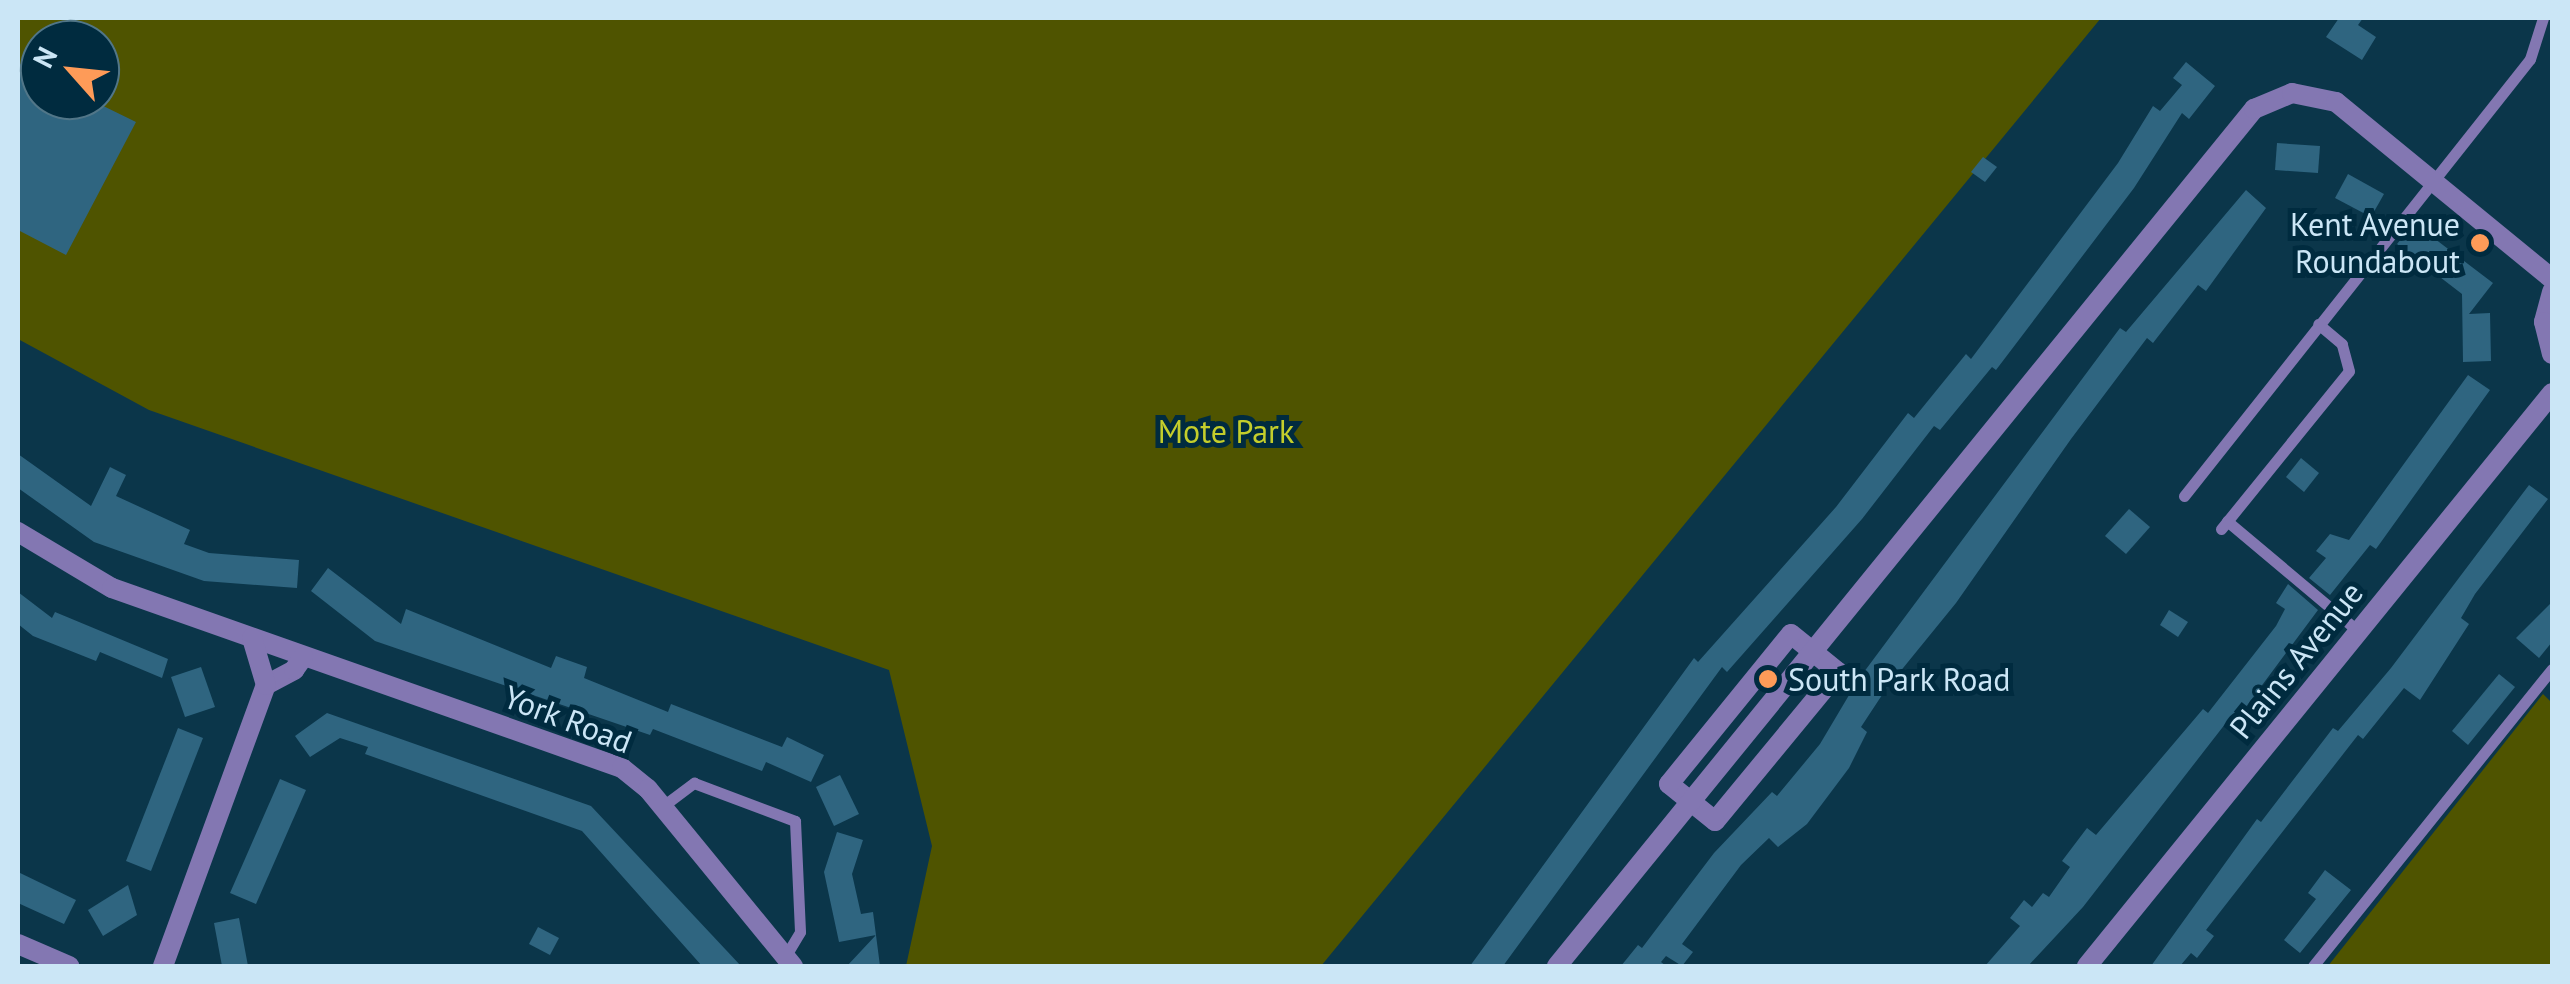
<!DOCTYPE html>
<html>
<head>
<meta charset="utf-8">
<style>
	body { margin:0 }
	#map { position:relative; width:2570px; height:984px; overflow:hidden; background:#0b364a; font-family:"PT Sans",sans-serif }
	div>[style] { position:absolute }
	.green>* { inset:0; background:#4f5400 }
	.building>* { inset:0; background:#2f6580 }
	.service>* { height:11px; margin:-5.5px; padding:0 5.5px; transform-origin:5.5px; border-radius:5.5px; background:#8377b2 }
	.minor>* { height:20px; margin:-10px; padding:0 10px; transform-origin:10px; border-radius:10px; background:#8377b2 }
	.dots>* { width:28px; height:28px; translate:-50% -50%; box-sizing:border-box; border:5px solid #002b3f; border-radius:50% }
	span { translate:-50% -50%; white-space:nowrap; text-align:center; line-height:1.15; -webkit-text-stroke:10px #002b3f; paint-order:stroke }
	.poi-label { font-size:32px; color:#cbe6f6 }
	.right { translate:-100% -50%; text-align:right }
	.left { translate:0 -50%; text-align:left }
	.park-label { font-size:32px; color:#c4ce2b }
	.street-label { font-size:32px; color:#cbe6f6 }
	.frame { position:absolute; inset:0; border:20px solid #cbe6f6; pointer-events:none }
	.north { position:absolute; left:20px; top:20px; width:100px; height:100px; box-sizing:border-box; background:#002b3f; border:2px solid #517688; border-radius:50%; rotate:297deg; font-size:28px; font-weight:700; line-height:40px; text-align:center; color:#cbe6f6 }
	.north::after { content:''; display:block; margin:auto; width:35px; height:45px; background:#fe9b58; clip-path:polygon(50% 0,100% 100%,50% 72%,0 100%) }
</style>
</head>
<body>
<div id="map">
	<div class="green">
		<div style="clip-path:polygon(evenodd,18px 18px,2101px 18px,1321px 966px,906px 966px,932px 846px,889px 670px,149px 410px,18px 339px,18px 18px,40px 40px,100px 40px,100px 100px,40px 100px,40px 40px)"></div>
		<div style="clip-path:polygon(2543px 694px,2552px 703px,2552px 966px,2328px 966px)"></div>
	</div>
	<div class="building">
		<div style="clip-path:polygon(2339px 18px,2363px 18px,2358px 25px,2376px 37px,2362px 60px,2326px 37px)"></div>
		<div style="clip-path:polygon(2186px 62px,2215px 86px,2189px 119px,2182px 113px,2134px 188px,1996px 370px,1992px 367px,1940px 430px,1934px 426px,1862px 519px,1727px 672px,1722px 667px,1503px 966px,1470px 966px,1694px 658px,1698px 662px,1836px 507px,1908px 413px,1914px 418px,1966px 354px,1971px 359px,2118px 163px,2153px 106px,2160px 111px,2182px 85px,2173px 78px)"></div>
		<div style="clip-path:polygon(18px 63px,40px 74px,40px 100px,91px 100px,136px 122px,66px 255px,18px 230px)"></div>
		<div style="clip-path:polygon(2277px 143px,2320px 146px,2318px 173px,2275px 170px)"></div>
		<div style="clip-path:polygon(1983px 157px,1997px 167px,1985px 182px,1971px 172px)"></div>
		<div style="clip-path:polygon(2348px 174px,2384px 194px,2371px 217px,2335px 198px)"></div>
		<div style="clip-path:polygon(2246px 190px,2266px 208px,2206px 291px,2198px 285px,2153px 343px,2147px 338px,2071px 439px,1956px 603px,1886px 689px,1861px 727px,1867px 732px,1849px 768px,1807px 824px,1778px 847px,1769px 838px,1741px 865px,1682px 944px,1693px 952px,1682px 966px,1666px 956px,1661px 962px,1666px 966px,1621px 966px,1638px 945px,1642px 948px,1714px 853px,1772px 792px,1777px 796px,1820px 744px,1858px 680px,2120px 328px,2126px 332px)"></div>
		<div style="clip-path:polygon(2414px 223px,2493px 283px,2469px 314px,2490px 313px,2491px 361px,2463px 362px,2462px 294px,2397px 244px)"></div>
		<div style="clip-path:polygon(2468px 375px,2490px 390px,2376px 549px,2370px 545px,2330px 595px,2309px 578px,2326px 558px,2316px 551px,2330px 534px,2349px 540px)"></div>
		<div style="clip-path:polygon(18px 454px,91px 506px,110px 467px,126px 475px,116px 496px,190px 530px,184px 544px,209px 553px,299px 560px,297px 588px,204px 581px,94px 542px,18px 488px)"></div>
		<div style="clip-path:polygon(2301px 458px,2319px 473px,2304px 492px,2286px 477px)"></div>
		<div style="clip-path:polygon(2529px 485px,2548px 499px,2475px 594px,2461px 618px,2469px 624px,2420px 700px,2404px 688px,2363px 739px,2358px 735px,2206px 930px,2214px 936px,2197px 958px,2191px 953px,2180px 966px,2151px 966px,2257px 819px,2261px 822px,2333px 728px,2338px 731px,2391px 668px)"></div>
		<div style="clip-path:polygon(2129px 509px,2150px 527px,2126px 554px,2105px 536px)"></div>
		<div style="clip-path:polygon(328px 568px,401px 624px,406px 609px,551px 668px,556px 656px,587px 667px,584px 678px,668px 712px,671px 704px,782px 747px,787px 737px,824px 755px,811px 782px,766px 762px,762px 771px,653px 729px,650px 735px,375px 641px,311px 591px)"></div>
		<div style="clip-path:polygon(2288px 584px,2318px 610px,2234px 723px,2229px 719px,2083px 907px,2028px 966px,1985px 966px,2020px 926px,2010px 918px,2024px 900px,2032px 907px,2043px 893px,2049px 897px,2070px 867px,2062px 861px,2087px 828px,2096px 835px,2203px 709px,2208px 713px,2276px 626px,2285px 609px,2276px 603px)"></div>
		<div style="clip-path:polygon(18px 592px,52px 618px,55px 612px,168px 659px,162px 678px,100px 652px,96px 661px,33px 636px,18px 624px)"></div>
		<div style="clip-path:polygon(2552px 602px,2552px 642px,2539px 658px,2516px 638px)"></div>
		<div style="clip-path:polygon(2169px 610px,2188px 622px,2178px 637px,2160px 625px)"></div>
		<div style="clip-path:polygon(201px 667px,215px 707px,185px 717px,171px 677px)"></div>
		<div style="clip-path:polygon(2499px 674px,2515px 687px,2468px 745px,2452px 731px)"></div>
		<div style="clip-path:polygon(327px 713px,591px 806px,741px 966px,702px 966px,582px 831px,365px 754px,368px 747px,340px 738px,310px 757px,295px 736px)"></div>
		<div style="clip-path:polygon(178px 728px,203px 738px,151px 871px,126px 861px)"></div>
		<div style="clip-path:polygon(840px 775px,859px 814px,834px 826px,816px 787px)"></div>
		<div style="clip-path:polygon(280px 779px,306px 790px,256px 904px,230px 893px)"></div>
		<div style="clip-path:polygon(837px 832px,863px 840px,852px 874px,861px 914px,873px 912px,880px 966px,847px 966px,876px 935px,839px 942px,824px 872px)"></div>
		<div style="clip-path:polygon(2325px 870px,2351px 890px,2300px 953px,2284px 940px,2316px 899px,2308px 893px)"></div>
		<div style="clip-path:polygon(18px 872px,76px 900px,64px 924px,18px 903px)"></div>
		<div style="clip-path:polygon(128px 885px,137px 915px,103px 936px,88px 910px)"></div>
		<div style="clip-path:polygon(239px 918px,248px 966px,222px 966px,214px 923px)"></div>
		<div style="clip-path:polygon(538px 927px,559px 938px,550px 955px,529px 944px)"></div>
	</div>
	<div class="service">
		<div style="left:2184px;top:496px;width:557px;rotate:-51.63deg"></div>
		<div style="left:2530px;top:59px;width:43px;rotate:-72.4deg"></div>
		<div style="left:2227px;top:521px;width:171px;rotate:40deg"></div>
		<div style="left:2221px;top:529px;width:203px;rotate:-51deg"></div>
		<div style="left:2349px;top:371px;width:28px;rotate:-105deg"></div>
		<div style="left:2342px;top:344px;width:31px;rotate:-140deg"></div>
		<div style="left:663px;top:806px;width:39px;rotate:-37deg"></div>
		<div style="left:694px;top:783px;width:108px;rotate:20.6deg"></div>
		<div style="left:795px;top:821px;width:111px;rotate:87.4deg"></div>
		<div style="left:800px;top:932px;width:29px;rotate:121deg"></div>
		<div style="left:2313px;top:966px;width:381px;rotate:-51.2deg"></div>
	</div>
	<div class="minor">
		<div style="left:2552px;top:292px;width:31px;rotate:105deg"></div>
		<div style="left:2544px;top:322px;width:33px;rotate:76deg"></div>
		<div style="left:18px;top:532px;width:109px;rotate:30.8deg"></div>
		<div style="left:112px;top:588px;width:541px;rotate:19.44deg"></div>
		<div style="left:622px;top:768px;width:33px;rotate:39deg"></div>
		<div style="left:648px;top:789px;width:229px;rotate:50.7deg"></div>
		<div style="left:1791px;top:634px;width:60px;rotate:39deg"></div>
		<div style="left:1838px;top:672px;width:193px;rotate:129.5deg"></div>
		<div style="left:1715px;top:821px;width:59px;rotate:-141.2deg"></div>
		<div style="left:1669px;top:784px;width:193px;rotate:-50.9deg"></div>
		<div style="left:266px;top:685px;width:32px;rotate:-28deg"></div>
		<div style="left:294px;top:670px;width:16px;rotate:-55deg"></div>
		<div style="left:18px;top:944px;width:56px;rotate:23.3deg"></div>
		<div style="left:163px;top:966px;width:299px;rotate:-69.9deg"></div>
		<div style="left:266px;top:685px;width:49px;rotate:-106.6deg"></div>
		<div style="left:1557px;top:966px;width:1105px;rotate:-50.88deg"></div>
		<div style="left:2254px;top:109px;width:41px;rotate:-22.8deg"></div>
		<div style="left:2292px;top:93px;width:45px;rotate:11.6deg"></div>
		<div style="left:2336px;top:102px;width:279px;rotate:39.3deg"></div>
		<div style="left:2087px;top:966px;width:738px;rotate:-50.94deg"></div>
	</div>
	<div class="dots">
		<div style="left:2480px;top:243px;background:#fe9b58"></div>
		<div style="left:1768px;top:679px;background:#fe9b58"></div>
	</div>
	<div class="poi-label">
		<span class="right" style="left:2460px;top:243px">Kent Avenue<br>Roundabout</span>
		<span class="left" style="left:1788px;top:679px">South Park Road</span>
	</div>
	<div class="park-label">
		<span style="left:1226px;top:431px">Mote Park</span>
	</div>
	<div class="street-label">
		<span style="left:2296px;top:660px;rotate:-51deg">Plains Avenue</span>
		<span style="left:568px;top:719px;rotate:21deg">York Road</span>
	</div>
	<div class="frame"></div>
	<div class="north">N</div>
</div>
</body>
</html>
